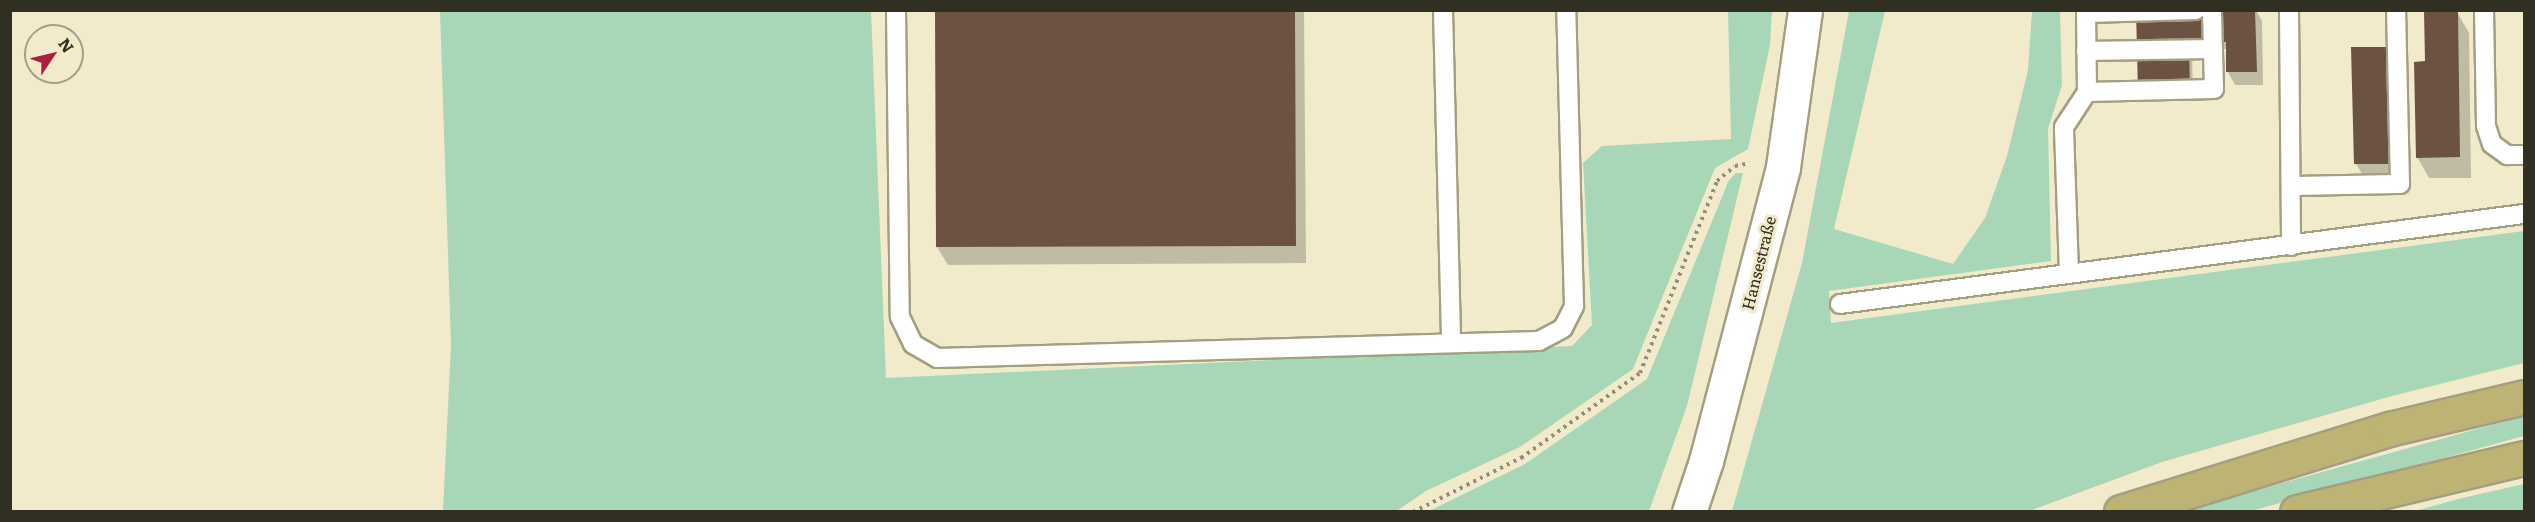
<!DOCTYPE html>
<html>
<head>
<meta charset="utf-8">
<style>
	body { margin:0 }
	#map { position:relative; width:2535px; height:522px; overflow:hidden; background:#f1ebcc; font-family:Literata,serif }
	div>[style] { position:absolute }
	.green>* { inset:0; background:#a7d7b6 }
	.shadow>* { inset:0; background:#0003 }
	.building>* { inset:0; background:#6b5242 }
	.path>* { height:4px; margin-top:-2px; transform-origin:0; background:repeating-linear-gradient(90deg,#928e78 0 3px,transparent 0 7.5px) }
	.roads { filter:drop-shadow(2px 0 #a49f81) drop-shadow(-2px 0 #a49f81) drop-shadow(0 2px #a49f81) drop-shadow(0 -2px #a49f81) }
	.service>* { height:18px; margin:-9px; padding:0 9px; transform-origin:9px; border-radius:9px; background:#fff }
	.tertiary>* { height:33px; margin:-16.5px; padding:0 16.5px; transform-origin:16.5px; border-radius:16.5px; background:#fff }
	.trunk>* { height:33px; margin:-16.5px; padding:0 16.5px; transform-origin:16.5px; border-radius:16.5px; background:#bcb374 }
	span { translate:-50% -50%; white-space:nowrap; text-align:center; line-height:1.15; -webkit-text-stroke:6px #f1ebcc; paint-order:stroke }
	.street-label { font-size:16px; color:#312e22 }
	.frame { position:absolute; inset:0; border:12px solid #312e22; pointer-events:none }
	.north { position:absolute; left:24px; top:24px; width:60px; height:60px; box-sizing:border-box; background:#f1ebcc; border:2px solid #a49f88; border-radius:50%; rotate:55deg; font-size:16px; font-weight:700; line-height:24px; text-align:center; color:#312e22 }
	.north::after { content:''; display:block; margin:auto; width:21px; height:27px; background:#b01d41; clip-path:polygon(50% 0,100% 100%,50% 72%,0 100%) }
</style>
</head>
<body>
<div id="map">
	<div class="green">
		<div style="clip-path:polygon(440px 11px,871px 11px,886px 378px,1572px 346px,1592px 325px,1583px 163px,1602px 146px,1731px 139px,1728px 11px,1772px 11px,1770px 45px,1748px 149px,1715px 168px,1633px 369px,1520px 447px,1426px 491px,1395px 512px,443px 511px,451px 345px)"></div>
		<div style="clip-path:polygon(1849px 11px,1885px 11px,1834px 229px,1953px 264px,1985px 218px,2007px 156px,2028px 70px,2032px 11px,2060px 11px,2062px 85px,2048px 129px,2051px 261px,1829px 291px,1831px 323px,2524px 231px,2524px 363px,2392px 396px,2162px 462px,2029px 511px,1732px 511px,1802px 263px)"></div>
		<div style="clip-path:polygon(1736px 173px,1743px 173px,1687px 406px,1649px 511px,1429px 511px,1525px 464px,1647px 379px,1729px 180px)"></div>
		<div style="clip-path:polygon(2524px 416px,2524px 436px,2251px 511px,2178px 512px)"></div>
		<div style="clip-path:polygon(2524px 484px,2524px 511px,2415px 511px,2462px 498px)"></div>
	</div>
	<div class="shadow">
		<div style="clip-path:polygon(936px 10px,1304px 10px,1306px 263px,948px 265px,937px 247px)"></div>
		<div style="clip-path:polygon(2138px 10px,2256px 10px,2262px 21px,2263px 85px,2235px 85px,2228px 72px,2227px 49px,2192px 49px,2193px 98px)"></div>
		<div style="clip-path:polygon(2457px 12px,2469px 33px,2471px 178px,2429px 178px,2417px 157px,2427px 63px)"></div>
		<div style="clip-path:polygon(2353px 49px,2402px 177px,2364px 177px,2356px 164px)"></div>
	</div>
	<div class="building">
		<div style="clip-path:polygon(935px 10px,1295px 10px,1296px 246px,936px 247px)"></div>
		<div style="clip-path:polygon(2136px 10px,2255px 10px,2257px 72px,2226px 72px,2226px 42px,2189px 43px,2190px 91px,2138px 92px)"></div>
		<div style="clip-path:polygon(2424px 11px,2458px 11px,2460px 157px,2416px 158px,2414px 62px,2425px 61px)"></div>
		<div style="clip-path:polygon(2351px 47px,2392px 47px,2395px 164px,2354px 164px)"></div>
	</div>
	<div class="path">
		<div style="left:1413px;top:512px;width:121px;rotate:-26.6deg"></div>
		<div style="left:1521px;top:458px;width:146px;rotate:-35.5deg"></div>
		<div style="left:1640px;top:373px;width:207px;rotate:-68.1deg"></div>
		<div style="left:1717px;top:181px;width:23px;rotate:-40deg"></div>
		<div style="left:1735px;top:166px;width:15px;rotate:-11deg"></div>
	</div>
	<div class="roads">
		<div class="service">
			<div style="left:896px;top:10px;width:307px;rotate:89.3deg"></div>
			<div style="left:900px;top:317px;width:30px;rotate:64deg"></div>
			<div style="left:913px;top:344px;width:28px;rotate:30deg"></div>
			<div style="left:937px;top:358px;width:602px;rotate:-1.62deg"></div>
			<div style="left:1539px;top:341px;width:27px;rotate:-28deg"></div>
			<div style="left:1563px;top:328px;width:25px;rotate:-63deg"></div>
			<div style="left:1574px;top:306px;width:296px;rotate:-91.5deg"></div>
			<div style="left:1443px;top:10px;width:331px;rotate:88.6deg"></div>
			<div style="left:2289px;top:10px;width:236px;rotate:89.5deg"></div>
			<div style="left:2484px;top:10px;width:116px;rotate:89deg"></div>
			<div style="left:2486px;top:126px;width:19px;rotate:72deg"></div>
			<div style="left:2492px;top:144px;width:19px;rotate:36deg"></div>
			<div style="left:2507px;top:155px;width:17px"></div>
			<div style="left:2086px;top:13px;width:110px;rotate:-1.6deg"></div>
			<div style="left:2086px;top:51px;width:127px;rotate:-0.9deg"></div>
			<div style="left:2087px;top:92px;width:127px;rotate:-1.4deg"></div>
			<div style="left:2214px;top:89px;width:79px;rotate:-91.5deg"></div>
			<div style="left:2291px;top:186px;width:109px;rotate:-1.1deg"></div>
			<div style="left:2400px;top:184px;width:174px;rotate:-91.3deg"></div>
			<div style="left:2069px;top:273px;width:146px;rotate:-92deg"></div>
			<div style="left:2064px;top:127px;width:42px;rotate:-56.7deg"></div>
			<div style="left:2087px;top:92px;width:82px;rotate:-90.7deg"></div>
			<div style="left:1840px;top:304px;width:690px;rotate:-7.5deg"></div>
		</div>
		<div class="tertiary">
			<div style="left:1689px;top:512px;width:54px;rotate:-71.6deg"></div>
			<div style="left:1706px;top:461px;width:304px;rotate:-75.3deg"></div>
			<div style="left:1783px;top:167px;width:159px;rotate:-82deg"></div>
		</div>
		<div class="trunk">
			<div style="left:2121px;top:512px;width:281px;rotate:-17.2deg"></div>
			<div style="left:2389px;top:429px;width:139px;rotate:-13.3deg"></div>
			<div style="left:2297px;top:512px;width:233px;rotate:-13.4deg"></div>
		</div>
	</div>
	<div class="street-label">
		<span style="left:1758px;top:263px;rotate:-76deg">Hansestraße</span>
	</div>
	<div class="frame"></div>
	<div class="north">N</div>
</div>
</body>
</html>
